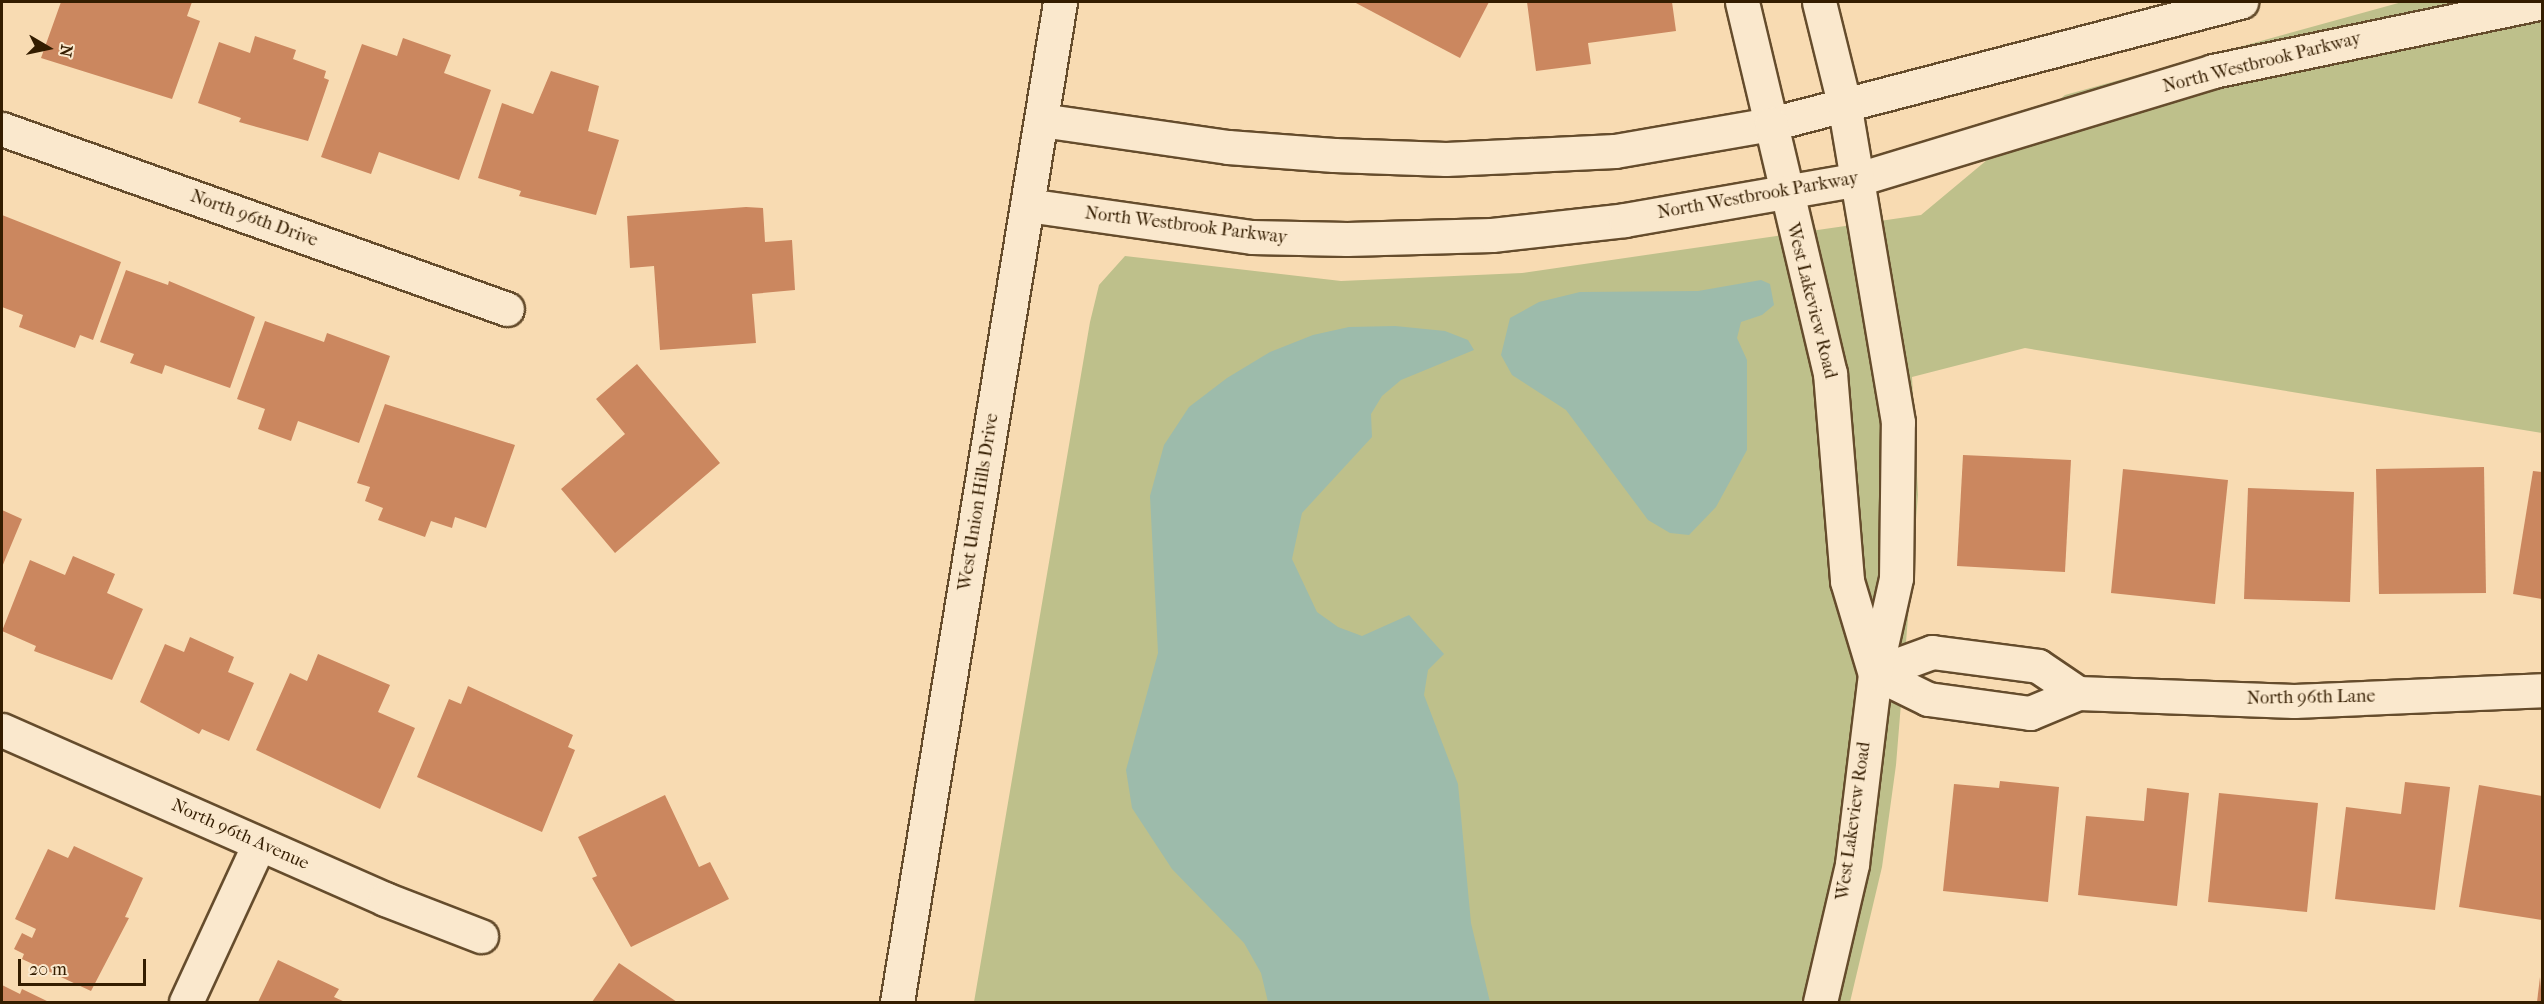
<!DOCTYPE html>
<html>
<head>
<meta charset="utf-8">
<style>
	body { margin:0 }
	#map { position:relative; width:2544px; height:1004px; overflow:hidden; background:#f8dbb2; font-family:"IM FELL French Canon",serif }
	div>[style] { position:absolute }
	.green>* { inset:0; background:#bec08b }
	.water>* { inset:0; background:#9dbbab }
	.building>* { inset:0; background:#cb875f }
	.roads { filter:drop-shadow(2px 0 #654c2c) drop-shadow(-2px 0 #654c2c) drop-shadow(0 2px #654c2c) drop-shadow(0 -2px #654c2c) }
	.street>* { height:33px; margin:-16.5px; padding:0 16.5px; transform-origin:16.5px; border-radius:16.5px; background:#fae8cd }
	.secondary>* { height:33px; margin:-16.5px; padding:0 16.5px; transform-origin:16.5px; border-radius:16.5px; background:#fae8cd }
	span { translate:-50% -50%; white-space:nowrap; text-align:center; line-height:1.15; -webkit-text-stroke:4.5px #fae8cd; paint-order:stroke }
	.street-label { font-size:18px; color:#341d00 }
	.frame { position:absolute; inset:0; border:3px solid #341d00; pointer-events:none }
	.north { position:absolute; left:18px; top:18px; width:60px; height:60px; -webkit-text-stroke:4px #fae8cd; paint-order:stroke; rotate:99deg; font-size:16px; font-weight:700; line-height:24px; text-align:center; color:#341d00 }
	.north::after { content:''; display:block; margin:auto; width:21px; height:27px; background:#341d00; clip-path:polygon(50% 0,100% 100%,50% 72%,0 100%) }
	.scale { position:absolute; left:18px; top:959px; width:128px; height:27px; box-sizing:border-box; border:3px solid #341d00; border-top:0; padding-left:8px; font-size:18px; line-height:21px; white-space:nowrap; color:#341d00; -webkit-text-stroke:4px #fae8cd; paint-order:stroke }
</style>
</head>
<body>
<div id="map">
	<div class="green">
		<div style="clip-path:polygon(2402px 2px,2542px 2px,2542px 433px,2025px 348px,1912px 377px,1918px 495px,1896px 765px,1882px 867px,1850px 1002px,974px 1002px,1090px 322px,1099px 285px,1125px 256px,1341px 281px,1522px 273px,1921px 215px,2065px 95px)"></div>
	</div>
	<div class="water">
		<div style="clip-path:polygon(1761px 280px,1770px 284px,1774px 305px,1762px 315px,1741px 322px,1737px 338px,1747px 360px,1747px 450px,1716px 507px,1689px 535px,1670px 533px,1648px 520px,1566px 410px,1512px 375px,1501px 355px,1510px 318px,1539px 302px,1580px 292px,1698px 291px)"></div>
		<div style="clip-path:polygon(1395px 326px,1445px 331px,1468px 340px,1474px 350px,1401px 380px,1382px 396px,1371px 414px,1372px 437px,1302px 513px,1292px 559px,1317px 612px,1338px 627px,1362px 636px,1409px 615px,1444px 654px,1428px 670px,1424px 695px,1458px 784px,1471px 923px,1490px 1002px,1268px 1002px,1261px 973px,1244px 943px,1172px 869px,1132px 808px,1126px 770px,1158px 653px,1150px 496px,1164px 445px,1189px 407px,1227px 378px,1270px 352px,1313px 335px,1349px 327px)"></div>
	</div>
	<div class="building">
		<div style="clip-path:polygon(61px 2px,192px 2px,187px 16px,200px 21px,172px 99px,41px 58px)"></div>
		<div style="clip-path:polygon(1354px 2px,1489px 2px,1460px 58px)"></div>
		<div style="clip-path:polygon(1527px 2px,1672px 2px,1676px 31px,1588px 43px,1591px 64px,1536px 71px)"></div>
		<div style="clip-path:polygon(255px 36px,296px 50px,293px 59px,326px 71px,324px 78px,329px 80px,308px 141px,239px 122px,241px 118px,198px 103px,219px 42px,250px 53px)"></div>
		<div style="clip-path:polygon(403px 38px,451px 55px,444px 73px,491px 90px,459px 180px,379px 152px,371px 174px,321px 157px,362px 44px,397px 56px)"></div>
		<div style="clip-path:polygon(551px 71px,599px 86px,588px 131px,619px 140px,596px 215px,519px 196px,521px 191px,478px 178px,502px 103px,533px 114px)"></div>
		<div style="clip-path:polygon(746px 207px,763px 208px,765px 242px,792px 240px,795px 290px,752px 294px,756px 343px,660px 350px,654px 266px,630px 268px,627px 216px)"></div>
		<div style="clip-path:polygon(2px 215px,121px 262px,93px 340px,80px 335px,75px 348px,19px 327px,23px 315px,2px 307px)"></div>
		<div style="clip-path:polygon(126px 270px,168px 285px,169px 281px,255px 317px,230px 388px,165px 365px,162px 374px,130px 363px,134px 354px,100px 342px)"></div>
		<div style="clip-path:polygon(265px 321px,324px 342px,327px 333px,390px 356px,359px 443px,298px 421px,291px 441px,258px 429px,265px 409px,237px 399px)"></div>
		<div style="clip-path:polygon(637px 364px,720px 463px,615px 553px,561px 489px,625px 434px,596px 399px)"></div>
		<div style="clip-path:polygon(385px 404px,515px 445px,486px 528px,455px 517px,452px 528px,431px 521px,425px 537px,378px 520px,383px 508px,365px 501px,370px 487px,357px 483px)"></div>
		<div style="clip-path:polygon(1963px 455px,2071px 460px,2065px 572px,1957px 566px)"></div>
		<div style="clip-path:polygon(2484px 467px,2486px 593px,2379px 594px,2376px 469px)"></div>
		<div style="clip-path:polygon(2123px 469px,2228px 480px,2215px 604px,2111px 593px)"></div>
		<div style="clip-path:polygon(2533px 471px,2542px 472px,2542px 599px,2513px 594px)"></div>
		<div style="clip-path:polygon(2248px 488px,2354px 492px,2350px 602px,2244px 599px)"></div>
		<div style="clip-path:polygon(2px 510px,22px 519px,2px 567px)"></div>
		<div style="clip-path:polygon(73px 556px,115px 574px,107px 593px,143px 609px,112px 680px,34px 651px,36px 646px,2px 631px,30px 560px,65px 575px)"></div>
		<div style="clip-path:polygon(190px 637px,234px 657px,228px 672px,254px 683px,229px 741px,202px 729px,199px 734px,140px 702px,165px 644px,184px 652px)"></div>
		<div style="clip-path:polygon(318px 654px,390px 685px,378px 712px,415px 728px,380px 809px,256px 750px,290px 673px,307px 681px)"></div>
		<div style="clip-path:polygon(468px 686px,573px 735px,568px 747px,575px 750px,542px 832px,417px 777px,449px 699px,461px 704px)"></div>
		<div style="clip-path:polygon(2000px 781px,2059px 787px,2048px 902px,1943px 891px,1954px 784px,1999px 788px)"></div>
		<div style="clip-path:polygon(2405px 782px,2450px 787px,2435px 910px,2335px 899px,2346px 807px,2401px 814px)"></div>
		<div style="clip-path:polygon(2479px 785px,2542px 796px,2542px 920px,2459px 907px)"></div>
		<div style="clip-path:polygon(2147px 788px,2189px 793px,2177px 906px,2078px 895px,2086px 816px,2144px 821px)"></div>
		<div style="clip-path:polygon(2219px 793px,2318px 803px,2307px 912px,2208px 902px)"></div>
		<div style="clip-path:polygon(665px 795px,699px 867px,710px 862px,729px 899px,631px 947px,592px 878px,597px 876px,578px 837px)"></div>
		<div style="clip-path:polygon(74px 846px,143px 878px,125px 917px,129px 918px,91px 991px,22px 959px,24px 954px,14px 949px,22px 933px,32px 938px,36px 929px,15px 919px,48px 849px,68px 858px)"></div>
		<div style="clip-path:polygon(278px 960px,339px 989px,334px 997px,345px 1002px,258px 1002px)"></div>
		<div style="clip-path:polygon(619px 963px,677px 1002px,592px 1002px)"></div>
		<div style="clip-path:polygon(2540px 977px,2542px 1002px,2537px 1002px)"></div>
		<div style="clip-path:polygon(2px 985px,20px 994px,22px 989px,49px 1002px,2px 1002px)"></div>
	</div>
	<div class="roads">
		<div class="street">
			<div style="left:1742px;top:2px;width:125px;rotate:76.6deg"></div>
			<div style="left:1819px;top:2px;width:104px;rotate:76.1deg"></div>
			<div style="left:2px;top:129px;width:536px;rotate:19.62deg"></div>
			<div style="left:1875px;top:673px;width:59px;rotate:26.1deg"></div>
			<div style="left:1928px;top:699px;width:103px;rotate:7.8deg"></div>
			<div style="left:2030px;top:713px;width:52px;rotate:-22.6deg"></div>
			<div style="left:2078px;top:693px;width:216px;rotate:2.1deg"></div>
			<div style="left:2294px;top:701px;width:248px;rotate:-2.5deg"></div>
			<div style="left:1875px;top:673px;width:61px;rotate:-20.2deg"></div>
			<div style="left:1932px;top:652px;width:107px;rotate:7.5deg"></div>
			<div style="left:2038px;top:666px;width:48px;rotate:34deg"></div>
			<div style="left:2px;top:730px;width:419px;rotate:23.8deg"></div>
			<div style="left:385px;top:899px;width:103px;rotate:21.1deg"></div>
			<div style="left:186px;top:1002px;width:174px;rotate:-65.2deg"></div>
		</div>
		<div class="secondary">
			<div style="left:1041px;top:120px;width:189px;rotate:8.2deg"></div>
			<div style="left:1228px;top:147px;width:106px;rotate:4.3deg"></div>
			<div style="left:1334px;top:155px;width:112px;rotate:2deg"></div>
			<div style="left:1446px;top:159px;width:169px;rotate:-2.7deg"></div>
			<div style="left:1615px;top:151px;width:158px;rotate:-9.8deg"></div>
			<div style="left:1771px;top:124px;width:486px;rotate:-14.6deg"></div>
			<div style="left:1771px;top:124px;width:256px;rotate:76.7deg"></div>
			<div style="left:1830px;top:373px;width:209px;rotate:85.3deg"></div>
			<div style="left:1847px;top:581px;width:94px;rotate:73.3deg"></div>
			<div style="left:1027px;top:205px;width:227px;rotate:8.1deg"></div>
			<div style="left:1252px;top:237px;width:95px;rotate:1.2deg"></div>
			<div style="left:1347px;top:239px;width:145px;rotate:-1.6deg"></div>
			<div style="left:1492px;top:235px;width:134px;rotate:-6.4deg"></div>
			<div style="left:1625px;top:220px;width:233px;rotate:-9.9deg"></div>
			<div style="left:1855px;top:180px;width:374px;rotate:-16.9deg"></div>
			<div style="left:2213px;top:71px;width:336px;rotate:-11.8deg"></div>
			<div style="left:897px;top:1002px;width:1013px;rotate:-80.74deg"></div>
			<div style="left:1820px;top:1002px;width:142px;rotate:-76.9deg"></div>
			<div style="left:1852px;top:864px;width:192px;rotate:-83.1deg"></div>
			<div style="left:1875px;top:673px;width:97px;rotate:-77.5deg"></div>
			<div style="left:1896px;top:578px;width:156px;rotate:-89.3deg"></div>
			<div style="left:1898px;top:422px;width:324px;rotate:-99.6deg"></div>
		</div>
	</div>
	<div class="street-label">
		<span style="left:2262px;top:63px;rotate:-14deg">North Westbrook Parkway</span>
		<span style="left:1758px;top:196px;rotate:-10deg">North Westbrook Parkway</span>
		<span style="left:254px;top:219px;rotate:20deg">North 96th Drive</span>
		<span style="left:1186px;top:226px;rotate:7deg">North Westbrook Parkway</span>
		<span style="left:1811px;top:301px;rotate:76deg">West Lakeview Road</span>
		<span style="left:979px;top:502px;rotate:-81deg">West Union Hills Drive</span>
		<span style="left:2311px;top:698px;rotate:-1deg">North 96th Lane</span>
		<span style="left:1854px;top:821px;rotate:-82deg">West Lakeview Road</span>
		<span style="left:240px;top:835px;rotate:24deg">North 96th Avenue</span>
	</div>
	<div class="frame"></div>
	<div class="north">N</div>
	<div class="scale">20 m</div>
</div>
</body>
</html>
